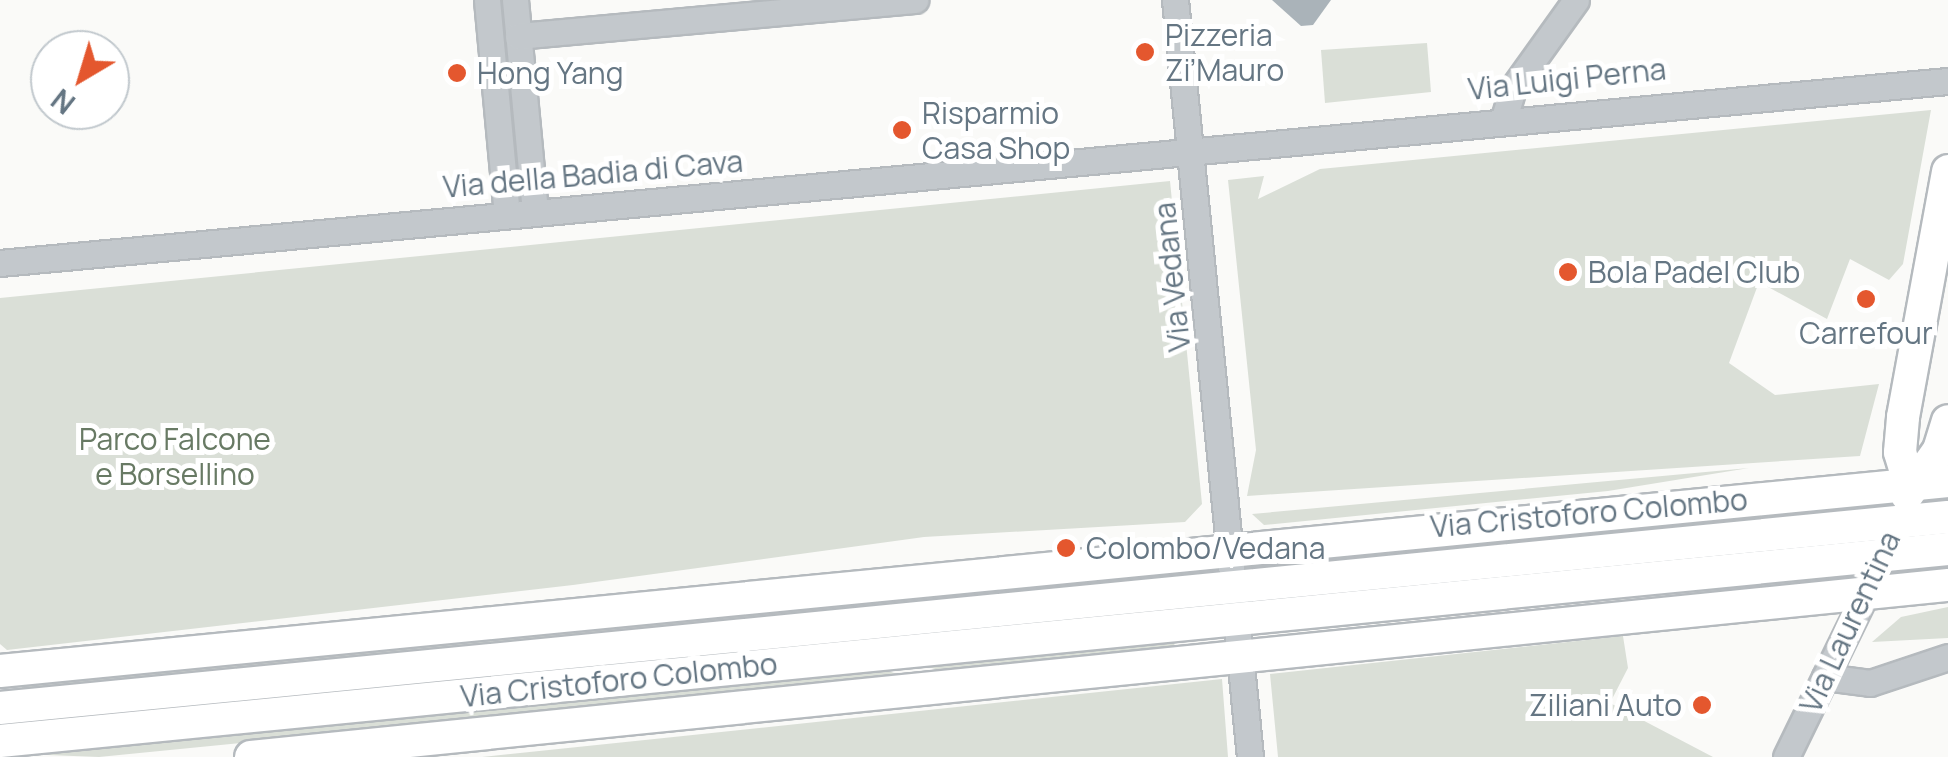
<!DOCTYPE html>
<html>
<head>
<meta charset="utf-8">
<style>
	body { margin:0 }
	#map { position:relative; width:1948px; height:757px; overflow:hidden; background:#fafaf8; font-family:Manrope,sans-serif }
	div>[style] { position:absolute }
	.green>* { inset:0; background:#dadfd7 }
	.building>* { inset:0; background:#aab3b9 }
	.roads { filter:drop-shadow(2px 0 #b5babe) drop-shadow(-2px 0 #b5babe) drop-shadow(0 2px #b5babe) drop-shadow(0 -2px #b5babe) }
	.minor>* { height:25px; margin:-12.5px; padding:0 12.5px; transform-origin:12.5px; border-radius:12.5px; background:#c3c8cc }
	.major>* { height:32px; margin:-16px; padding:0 16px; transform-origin:16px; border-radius:16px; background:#fff }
	.dots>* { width:28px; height:28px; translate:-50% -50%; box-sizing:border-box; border:5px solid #fff; border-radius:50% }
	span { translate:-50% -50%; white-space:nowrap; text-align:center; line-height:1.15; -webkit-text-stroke:10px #fff; paint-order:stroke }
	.poi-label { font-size:30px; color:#657683 }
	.left { translate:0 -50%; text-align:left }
	.right { translate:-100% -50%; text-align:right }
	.street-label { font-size:30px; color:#657683 }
	.park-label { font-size:30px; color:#687a64 }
	.north { position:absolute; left:30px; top:30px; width:100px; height:100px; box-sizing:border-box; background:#fff; border:2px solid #c1c8cd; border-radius:50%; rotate:218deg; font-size:28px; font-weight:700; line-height:40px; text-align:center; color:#657683 }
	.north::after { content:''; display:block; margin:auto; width:35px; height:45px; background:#e4572e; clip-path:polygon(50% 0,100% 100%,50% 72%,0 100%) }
</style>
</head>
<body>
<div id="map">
	<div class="green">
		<div style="clip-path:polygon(1427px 43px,1431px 92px,1325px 103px,1321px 50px)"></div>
		<div style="clip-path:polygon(1931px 110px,1903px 264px,1889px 280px,1850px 259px,1827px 319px,1759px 282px,1729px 363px,1775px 395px,1879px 384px,1860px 456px,1247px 496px,1256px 450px,1228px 180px,1264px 176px,1258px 199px,1320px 169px)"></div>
		<div style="clip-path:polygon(1170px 181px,1202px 504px,1185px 522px,924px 537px,573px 585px,7px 650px,0 644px,0 298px)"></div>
		<div style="clip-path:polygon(1749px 468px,1608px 491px,1264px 525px,1252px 514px)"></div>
		<div style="clip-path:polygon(902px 592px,874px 606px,22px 691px,22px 679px)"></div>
		<div style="clip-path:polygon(1948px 607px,1948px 638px,1872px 642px,1901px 617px)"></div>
		<div style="clip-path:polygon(1623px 636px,1628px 668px,1610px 703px,1713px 757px,1278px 757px,1270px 674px)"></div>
		<div style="clip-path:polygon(1174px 641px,1175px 651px,950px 673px,921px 665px)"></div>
		<div style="clip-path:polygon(882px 669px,906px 677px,99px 757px,22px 754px)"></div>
		<div style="clip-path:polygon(1222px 679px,1228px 757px,482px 757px,664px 738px)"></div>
	</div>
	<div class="building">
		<div style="clip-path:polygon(1272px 0,1331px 0,1313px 25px,1301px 26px)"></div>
	</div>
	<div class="roads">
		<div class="minor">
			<div style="left:487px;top:0;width:215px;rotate:84.7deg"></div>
			<div style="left:515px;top:0;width:213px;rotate:84.6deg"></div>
			<div style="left:1175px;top:0;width:761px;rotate:84.34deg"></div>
			<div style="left:518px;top:36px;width:399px;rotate:-5.2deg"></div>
			<div style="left:1504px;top:118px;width:31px;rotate:-73deg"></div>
			<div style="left:1513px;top:88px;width:108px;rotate:-54.4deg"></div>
			<div style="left:0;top:263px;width:1956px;rotate:-5.34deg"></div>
			<div style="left:1825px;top:677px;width:45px;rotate:7.6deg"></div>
			<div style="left:1870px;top:683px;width:82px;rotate:-18.4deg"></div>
			<div style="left:1786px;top:757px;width:185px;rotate:-64deg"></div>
		</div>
		<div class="major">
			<div style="left:1910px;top:485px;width:34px;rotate:-107deg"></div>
			<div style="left:1900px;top:452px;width:35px;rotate:-85deg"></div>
			<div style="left:1903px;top:417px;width:250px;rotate:-79.6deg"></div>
			<div style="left:1907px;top:495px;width:55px;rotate:-54.6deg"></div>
			<div style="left:1939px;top:450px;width:30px;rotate:-73deg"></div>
			<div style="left:0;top:671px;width:1957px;rotate:-5.57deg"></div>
			<div style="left:0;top:708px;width:1957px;rotate:-5.6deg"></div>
			<div style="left:0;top:741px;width:1957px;rotate:-5.63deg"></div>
			<div style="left:251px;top:757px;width:1706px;rotate:-5.79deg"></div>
		</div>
	</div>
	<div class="dots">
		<div style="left:1145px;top:52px;background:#e4572e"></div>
		<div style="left:457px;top:73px;background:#e4572e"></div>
		<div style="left:902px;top:130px;background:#e4572e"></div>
		<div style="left:1568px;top:272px;background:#e4572e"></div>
		<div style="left:1866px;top:299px;background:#e4572e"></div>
		<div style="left:1066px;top:548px;background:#e4572e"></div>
		<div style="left:1702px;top:705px;background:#e4572e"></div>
	</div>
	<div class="poi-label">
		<span class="left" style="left:1165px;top:52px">Pizzeria<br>Zi’Mauro</span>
		<span class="left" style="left:477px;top:73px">Hong Yang</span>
		<span class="left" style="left:922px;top:130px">Risparmio<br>Casa Shop</span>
		<span class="left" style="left:1588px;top:272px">Bola Padel Club</span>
		<span style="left:1866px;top:333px">Carrefour</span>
		<span class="left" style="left:1086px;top:548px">Colombo/Vedana</span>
		<span class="right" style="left:1682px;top:705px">Ziliani Auto</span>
	</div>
	<div class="street-label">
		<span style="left:1567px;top:79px;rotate:-6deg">Via Luigi Perna</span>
		<span style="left:593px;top:174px;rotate:-5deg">Via della Badia di Cava</span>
		<span style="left:1172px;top:277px;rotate:-96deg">Via Vedana</span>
		<span style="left:1589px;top:513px;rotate:-5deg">Via Cristoforo Colombo</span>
		<span style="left:1850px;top:622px;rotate:-65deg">Via Laurentina</span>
		<span style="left:619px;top:680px;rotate:-6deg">Via Cristoforo Colombo</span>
	</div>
	<div class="park-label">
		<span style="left:175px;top:456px">Parco Falcone<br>e Borsellino</span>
	</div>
	<div class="north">N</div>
</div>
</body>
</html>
